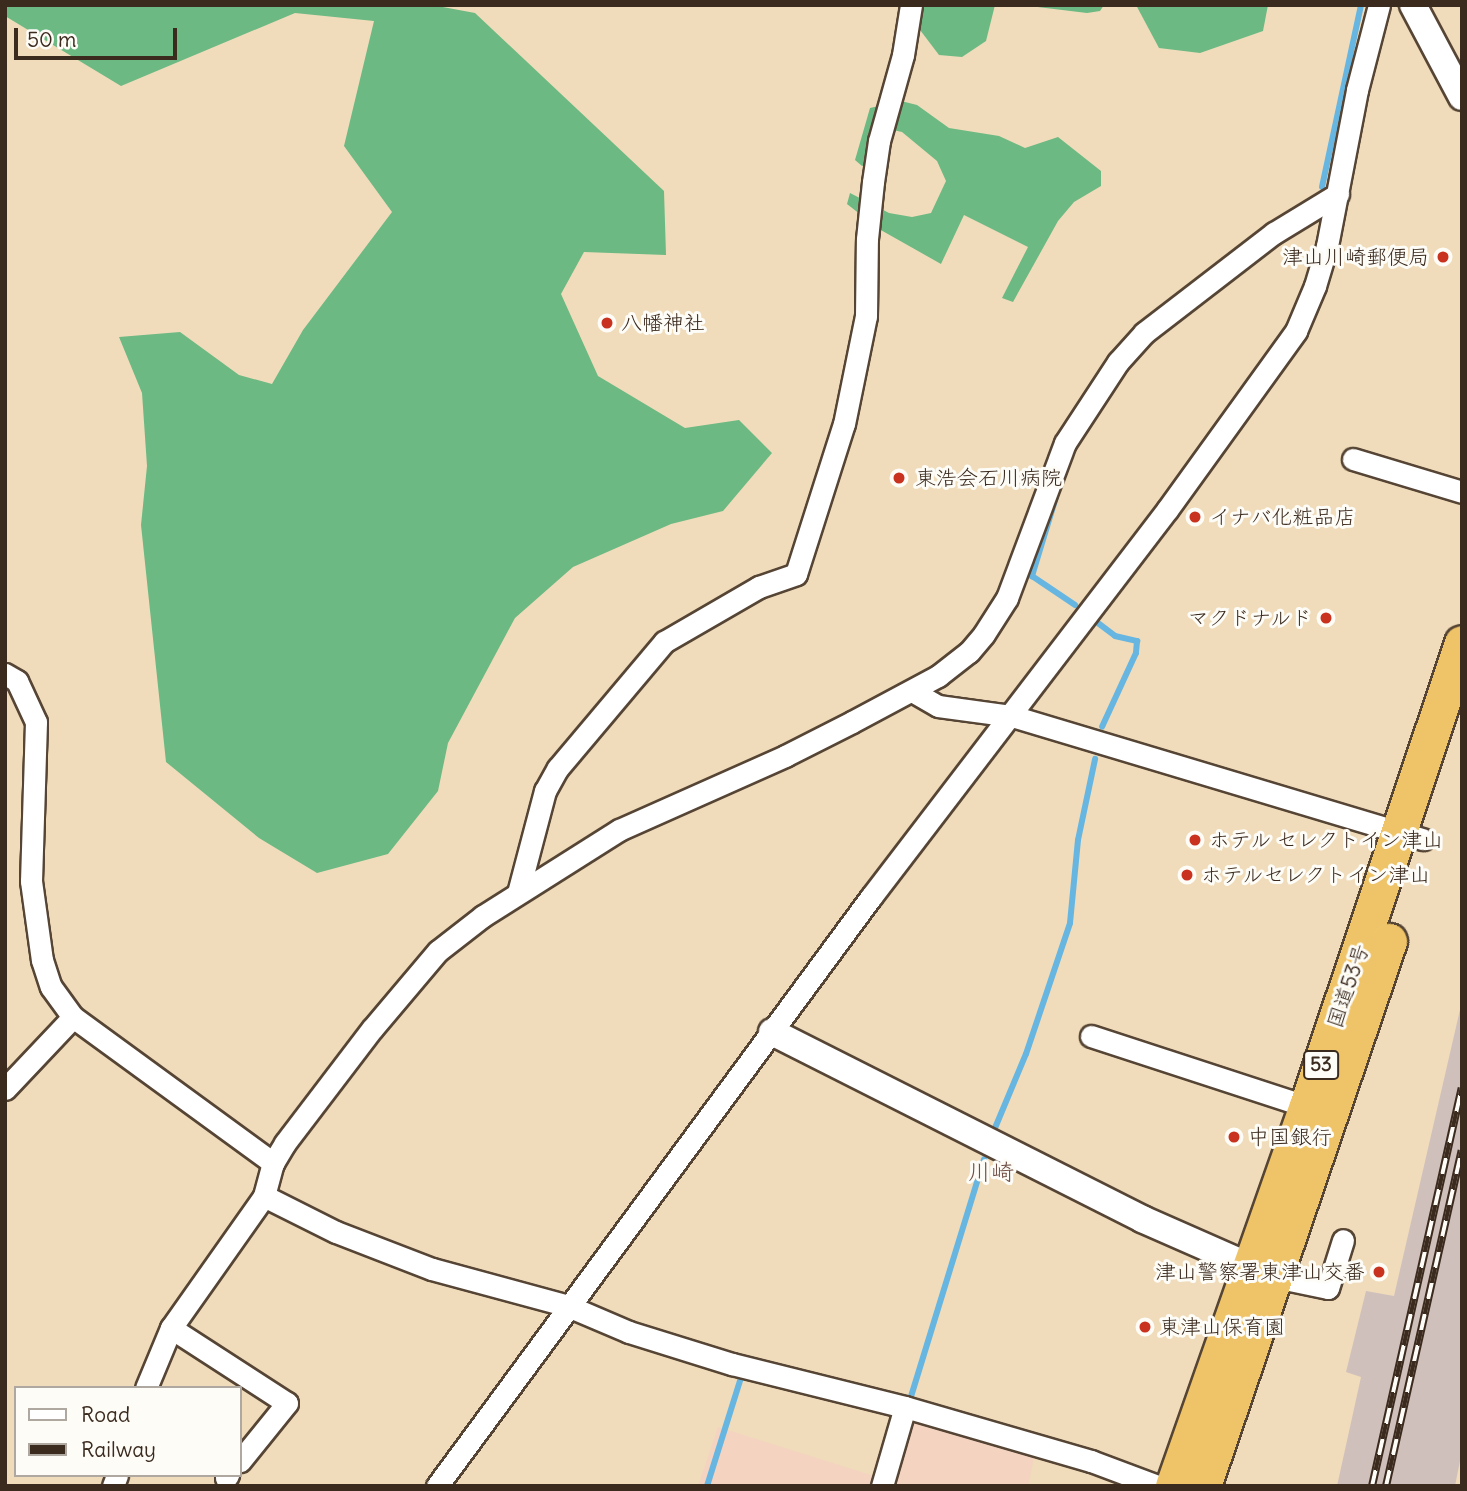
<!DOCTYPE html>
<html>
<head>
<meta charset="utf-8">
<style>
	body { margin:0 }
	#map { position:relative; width:1467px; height:1491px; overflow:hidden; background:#f0dcba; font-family:Delius,"Klee One",sans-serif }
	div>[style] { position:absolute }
	.built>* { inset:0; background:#f4d3c1 }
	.industrial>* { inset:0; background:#d0c0bc }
	.forest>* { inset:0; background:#6cb983 }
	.stream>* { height:6px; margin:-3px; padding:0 3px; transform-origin:3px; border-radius:3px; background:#67b6e1 }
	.roads { filter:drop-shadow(2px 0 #564535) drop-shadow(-2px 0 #564535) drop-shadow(0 2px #564535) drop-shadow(0 -2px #564535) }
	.minor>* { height:21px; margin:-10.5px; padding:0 10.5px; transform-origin:10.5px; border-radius:10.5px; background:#fff }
	.tertiary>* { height:26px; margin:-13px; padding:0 13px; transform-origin:13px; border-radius:13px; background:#fff }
	.trunk>* { height:35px; margin:-17.5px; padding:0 17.5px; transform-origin:17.5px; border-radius:17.5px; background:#efc469 }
	.rail>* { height:8px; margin-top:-4px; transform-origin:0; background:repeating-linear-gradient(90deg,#fdfcf7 0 16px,#3b2a1e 0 32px); box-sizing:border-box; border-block:2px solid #3b2a1e }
	.dots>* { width:19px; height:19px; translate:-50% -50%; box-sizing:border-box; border:4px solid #fdfcf7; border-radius:50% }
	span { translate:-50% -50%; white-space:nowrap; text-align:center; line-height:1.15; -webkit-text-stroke:6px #fdfcf7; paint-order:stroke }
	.shield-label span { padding:2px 5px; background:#fdfcf7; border:2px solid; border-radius:5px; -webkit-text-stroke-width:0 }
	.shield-label { font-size:19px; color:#3b2a1e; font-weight:700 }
	.poi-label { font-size:21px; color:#3b2a1e }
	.right { translate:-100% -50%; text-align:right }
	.left { translate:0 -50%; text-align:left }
	.street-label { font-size:21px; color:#3b2a1e }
	.neighbourhood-label { font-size:23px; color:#6f4f46 }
	.frame { position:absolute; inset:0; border:7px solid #3b2a1e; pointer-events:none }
	.legend { position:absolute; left:14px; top:1386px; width:228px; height:91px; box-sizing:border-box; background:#fdfcf7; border:2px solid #afa8a0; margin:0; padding:9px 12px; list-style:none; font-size:21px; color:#3b2a1e }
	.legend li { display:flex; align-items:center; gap:14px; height:35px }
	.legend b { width:35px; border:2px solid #afa8a0 }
	.scale { position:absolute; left:14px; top:28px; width:163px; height:32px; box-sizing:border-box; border:4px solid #3b2a1e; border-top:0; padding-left:9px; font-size:21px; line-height:24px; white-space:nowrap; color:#3b2a1e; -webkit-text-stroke:5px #fdfcf7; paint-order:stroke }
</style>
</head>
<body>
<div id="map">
	<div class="built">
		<div style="clip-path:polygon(912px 1417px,1035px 1453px,1028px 1486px,698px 1486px,718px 1427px,893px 1482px)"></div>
	</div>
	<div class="industrial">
		<div style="clip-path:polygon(1462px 1001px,1462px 1451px,1455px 1486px,1337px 1486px,1361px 1377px,1346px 1372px,1366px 1291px,1394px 1296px)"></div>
	</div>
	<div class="forest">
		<div style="clip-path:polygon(5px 5px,432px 5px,475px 13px,664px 191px,666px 255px,584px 252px,561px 294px,598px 376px,685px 428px,739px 420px,772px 453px,723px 511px,671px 524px,573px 567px,515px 618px,448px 743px,438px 791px,388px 854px,317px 873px,259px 838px,166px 762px,141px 525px,147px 466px,142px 393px,119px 337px,180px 332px,239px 375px,272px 384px,303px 330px,392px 212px,344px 146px,374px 21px,295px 13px,121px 86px,5px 16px)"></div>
		<div style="clip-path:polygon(921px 5px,995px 5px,986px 41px,962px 57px,939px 55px,917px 26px)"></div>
		<div style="clip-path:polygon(1021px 5px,1104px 5px,1100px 11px,1087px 13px)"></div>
		<div style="clip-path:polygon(1136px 5px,1268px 5px,1263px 31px,1200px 53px,1159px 48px)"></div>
		<div style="clip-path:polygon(901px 101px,917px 105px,949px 128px,999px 136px,1025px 148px,1058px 137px,1101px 171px,1101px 186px,1074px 202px,1058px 221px,1013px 302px,1002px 298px,1028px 247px,964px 215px,941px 264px,879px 229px,847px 204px,850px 193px,889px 213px,912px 217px,931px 213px,946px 181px,937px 161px,902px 132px,893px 130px,886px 160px,862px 166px,855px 160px,870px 108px)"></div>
	</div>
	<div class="stream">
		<div style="left:1322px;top:187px;width:186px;rotate:-77.9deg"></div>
		<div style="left:1056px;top:497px;width:83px;rotate:106.9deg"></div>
		<div style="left:1032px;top:576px;width:52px;rotate:34deg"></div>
		<div style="left:1094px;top:620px;width:26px;rotate:37deg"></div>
		<div style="left:1115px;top:636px;width:23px;rotate:13deg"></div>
		<div style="left:1137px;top:641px;width:12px;rotate:95deg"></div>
		<div style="left:1136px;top:653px;width:81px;rotate:114.7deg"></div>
		<div style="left:995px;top:1128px;width:80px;rotate:-67.3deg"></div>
		<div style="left:1026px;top:1054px;width:138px;rotate:-71.4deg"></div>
		<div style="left:1070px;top:923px;width:83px;rotate:-84.5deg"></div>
		<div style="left:1078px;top:840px;width:83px;rotate:-78.1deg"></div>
		<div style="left:909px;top:1403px;width:255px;rotate:-72.9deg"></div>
		<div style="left:707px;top:1486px;width:121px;rotate:-72.6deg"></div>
	</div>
	<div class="roads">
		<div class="minor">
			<div style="left:1353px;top:459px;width:114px;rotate:16.8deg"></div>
			<div style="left:5px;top:674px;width:14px;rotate:30deg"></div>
			<div style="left:17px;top:681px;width:45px;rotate:65.1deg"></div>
			<div style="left:36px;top:722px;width:159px;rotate:91.8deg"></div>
			<div style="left:31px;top:881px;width:80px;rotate:82.1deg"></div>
			<div style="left:42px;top:960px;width:28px;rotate:72deg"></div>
			<div style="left:51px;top:987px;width:37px;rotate:54deg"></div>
			<div style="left:73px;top:1017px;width:248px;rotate:36.1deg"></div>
			<div style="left:912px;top:691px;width:30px;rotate:30deg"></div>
			<div style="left:938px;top:706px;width:75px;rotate:7.7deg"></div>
			<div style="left:1012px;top:716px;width:429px;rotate:16.7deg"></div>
			<div style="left:518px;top:893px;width:106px;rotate:-75.2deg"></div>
			<div style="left:545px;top:791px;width:26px;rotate:-61deg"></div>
			<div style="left:558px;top:768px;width:165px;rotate:-49.9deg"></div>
			<div style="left:664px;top:642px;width:110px;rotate:-30.1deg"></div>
			<div style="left:759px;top:587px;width:39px;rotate:-19deg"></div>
			<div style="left:796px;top:574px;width:157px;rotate:-72.3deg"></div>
			<div style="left:844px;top:424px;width:110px;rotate:-78.5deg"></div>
			<div style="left:866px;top:316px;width:77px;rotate:-89.3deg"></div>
			<div style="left:867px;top:239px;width:57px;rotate:-84deg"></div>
			<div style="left:873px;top:182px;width:41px;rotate:-81.7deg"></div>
			<div style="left:879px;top:141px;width:89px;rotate:-74.4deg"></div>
			<div style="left:903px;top:55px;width:51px;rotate:-80.9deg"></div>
			<div style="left:1091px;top:1036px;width:236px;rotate:18.1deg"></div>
			<div style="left:5px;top:1089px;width:99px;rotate:-46.6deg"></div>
			<div style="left:264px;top:1196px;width:80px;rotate:26.6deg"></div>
			<div style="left:336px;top:1232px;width:103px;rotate:21.1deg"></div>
			<div style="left:432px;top:1269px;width:141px;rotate:15.2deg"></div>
			<div style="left:568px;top:1306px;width:66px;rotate:23.1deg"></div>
			<div style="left:629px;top:1332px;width:108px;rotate:17.3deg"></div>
			<div style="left:732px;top:1364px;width:178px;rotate:14deg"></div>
			<div style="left:905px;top:1407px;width:194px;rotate:16.2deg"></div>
			<div style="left:1091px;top:1461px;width:72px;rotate:20.5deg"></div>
			<div style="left:1275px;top:1277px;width:54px;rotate:11.7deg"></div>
			<div style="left:1328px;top:1288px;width:50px;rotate:-72.6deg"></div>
			<div style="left:171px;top:1328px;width:138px;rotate:32.9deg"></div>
			<div style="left:287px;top:1403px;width:75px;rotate:129deg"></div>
			<div style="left:146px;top:1388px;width:65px;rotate:-67.4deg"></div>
			<div style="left:171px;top:1328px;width:161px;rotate:-54.8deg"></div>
			<div style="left:264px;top:1196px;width:34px;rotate:-75deg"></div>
			<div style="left:273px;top:1163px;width:23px;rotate:-59deg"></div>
			<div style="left:285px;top:1143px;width:143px;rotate:-52.7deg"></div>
			<div style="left:372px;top:1029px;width:102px;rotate:-49.8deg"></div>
			<div style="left:438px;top:951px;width:57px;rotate:-37.9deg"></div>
			<div style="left:483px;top:916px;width:161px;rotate:-32.3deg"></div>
			<div style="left:619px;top:830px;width:182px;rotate:-24deg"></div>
			<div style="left:785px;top:756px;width:75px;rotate:-26.9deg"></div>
			<div style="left:852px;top:722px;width:98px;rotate:-28.1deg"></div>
			<div style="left:938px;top:676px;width:39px;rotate:-38deg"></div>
			<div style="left:969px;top:652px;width:23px;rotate:-50deg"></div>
			<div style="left:984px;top:634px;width:43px;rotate:-57.4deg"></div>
			<div style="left:1007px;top:598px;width:165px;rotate:-69.5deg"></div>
			<div style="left:1065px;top:443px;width:97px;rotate:-56.8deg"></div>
			<div style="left:1118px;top:362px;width:39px;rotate:-48deg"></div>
			<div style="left:1144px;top:333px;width:164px;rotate:-37.6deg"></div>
			<div style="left:1274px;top:233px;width:75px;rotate:-31.4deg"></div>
			<div style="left:226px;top:1478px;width:4px;rotate:-56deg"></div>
			<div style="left:113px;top:1486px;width:12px;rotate:-70deg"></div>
			<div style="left:437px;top:1486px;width:732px;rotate:-53.62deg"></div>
			<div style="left:871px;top:897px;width:487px;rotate:-52.6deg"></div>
			<div style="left:1167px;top:510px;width:221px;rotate:-54.2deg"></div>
			<div style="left:1296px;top:331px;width:49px;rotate:-67.1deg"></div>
			<div style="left:1315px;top:286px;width:42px;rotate:-73.3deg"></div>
			<div style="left:1327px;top:246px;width:159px;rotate:-79.1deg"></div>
			<div style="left:1357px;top:90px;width:88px;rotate:-75.5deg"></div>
			<div style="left:882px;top:1486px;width:82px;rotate:-73.8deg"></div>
		</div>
		<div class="tertiary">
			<div style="left:1413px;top:5px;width:104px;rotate:62deg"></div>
			<div style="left:772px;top:1032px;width:415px;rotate:26.8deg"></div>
			<div style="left:1142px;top:1219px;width:137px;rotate:23.7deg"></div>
		</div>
		<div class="trunk">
			<div style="left:1173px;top:1486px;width:403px;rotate:-70.6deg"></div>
			<div style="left:1307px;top:1106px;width:488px;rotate:-71.5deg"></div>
			<div style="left:1203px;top:1486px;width:576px;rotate:-71.16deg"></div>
		</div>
	</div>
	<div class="rail">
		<div style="left:1372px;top:1486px;width:408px;rotate:-77.3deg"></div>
		<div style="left:1386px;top:1486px;width:344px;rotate:-77.3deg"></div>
	</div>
	<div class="dots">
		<div style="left:1443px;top:257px;background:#c8321e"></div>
		<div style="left:607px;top:323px;background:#c8321e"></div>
		<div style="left:899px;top:478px;background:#c8321e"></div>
		<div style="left:1195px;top:517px;background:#c8321e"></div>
		<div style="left:1326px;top:618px;background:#c8321e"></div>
		<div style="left:1195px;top:840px;background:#c8321e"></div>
		<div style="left:1187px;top:875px;background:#c8321e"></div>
		<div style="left:1234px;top:1137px;background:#c8321e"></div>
		<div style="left:1379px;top:1272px;background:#c8321e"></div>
		<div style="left:1145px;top:1327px;background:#c8321e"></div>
	</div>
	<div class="shield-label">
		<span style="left:1321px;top:1065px">53</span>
	</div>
	<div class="poi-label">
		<span class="right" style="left:1429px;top:257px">津山川崎郵便局</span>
		<span class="left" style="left:621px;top:323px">八幡神社</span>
		<span class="left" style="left:915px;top:478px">東浩会石川病院</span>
		<span class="left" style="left:1209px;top:517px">イナバ化粧品店</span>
		<span class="right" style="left:1312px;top:618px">マクドナルド</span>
		<span class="left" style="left:1209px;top:840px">ホテル セレクトイン津山</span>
		<span class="left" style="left:1201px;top:875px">ホテルセレクトイン津山</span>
		<span class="left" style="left:1248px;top:1137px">中国銀行</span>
		<span class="right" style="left:1365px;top:1272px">津山警察署東津山交番</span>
		<span class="left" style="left:1159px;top:1327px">東津山保育園</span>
	</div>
	<div class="street-label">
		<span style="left:1348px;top:986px;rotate:-71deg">国道53号</span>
	</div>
	<div class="neighbourhood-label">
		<span style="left:991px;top:1172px">川崎</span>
	</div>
	<div class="frame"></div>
	<ul class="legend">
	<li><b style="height:9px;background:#fff"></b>Road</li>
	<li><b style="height:9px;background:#3b2a1e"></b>Railway</li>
	</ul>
	<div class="scale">50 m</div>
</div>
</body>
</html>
